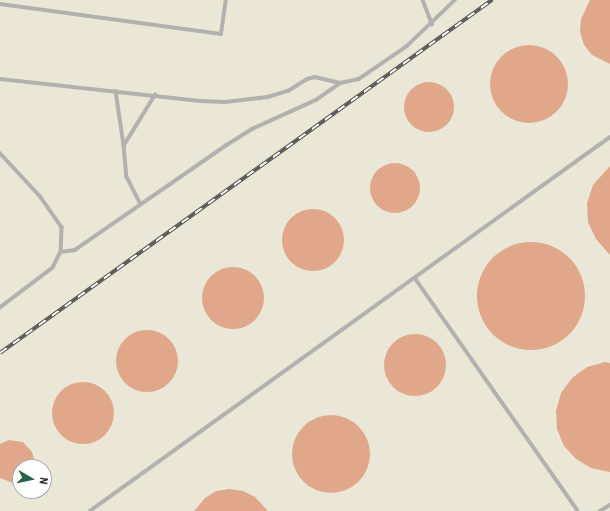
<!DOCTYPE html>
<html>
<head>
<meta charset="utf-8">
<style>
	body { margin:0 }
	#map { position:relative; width:610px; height:511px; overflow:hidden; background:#f5f3e9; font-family:"Roboto Condensed",sans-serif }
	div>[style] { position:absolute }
	.built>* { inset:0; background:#ebe7d6 }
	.building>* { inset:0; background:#e0a78a }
	.round { border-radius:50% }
	.lane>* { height:3.5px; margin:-1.75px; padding:0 1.75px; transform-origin:1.75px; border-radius:1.75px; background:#b3b1ad }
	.rail>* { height:4px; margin-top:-2px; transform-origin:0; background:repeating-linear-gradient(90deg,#fff 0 8px,#54534f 0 16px); box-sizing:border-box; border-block:1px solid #54534f }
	span { translate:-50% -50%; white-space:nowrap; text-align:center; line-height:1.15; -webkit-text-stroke:4px #fff; paint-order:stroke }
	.north { position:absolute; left:12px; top:459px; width:40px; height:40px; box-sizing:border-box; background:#fff; border:1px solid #acabaa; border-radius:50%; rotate:99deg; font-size:11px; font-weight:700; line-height:16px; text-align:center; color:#2f2e2b }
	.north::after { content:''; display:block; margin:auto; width:14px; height:18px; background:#28624b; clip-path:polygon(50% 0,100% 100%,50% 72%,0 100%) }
</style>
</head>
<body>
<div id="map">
	<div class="built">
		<div style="clip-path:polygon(evenodd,0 0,610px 0,610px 511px,0 511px,0 0,20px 467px,44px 467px,44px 491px,20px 491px,20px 467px)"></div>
	</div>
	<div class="building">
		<div style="clip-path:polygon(590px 0,610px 0,610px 64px,592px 55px,584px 45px,580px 32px,581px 19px)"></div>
		<div class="round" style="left:490px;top:45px;width:78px;height:78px"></div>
		<div class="round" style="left:404px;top:82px;width:50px;height:50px"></div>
		<div class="round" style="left:370px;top:163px;width:50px;height:50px"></div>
		<div style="clip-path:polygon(610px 166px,610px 255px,596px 239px,588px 222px,587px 203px,593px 185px)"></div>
		<div class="round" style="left:282px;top:209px;width:62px;height:62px"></div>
		<div class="round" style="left:477px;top:242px;width:108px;height:108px"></div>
		<div class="round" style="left:202px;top:267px;width:62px;height:62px"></div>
		<div class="round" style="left:116px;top:330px;width:62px;height:62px"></div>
		<div class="round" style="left:384px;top:334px;width:62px;height:62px"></div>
		<div style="clip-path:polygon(605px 362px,610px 363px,610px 472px,591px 468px,576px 459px,564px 446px,557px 429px,556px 411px,561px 393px,572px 378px,587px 367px)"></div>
		<div class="round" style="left:52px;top:382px;width:62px;height:62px"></div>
		<div class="round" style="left:292px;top:415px;width:78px;height:78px"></div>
		<div style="clip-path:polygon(9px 440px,23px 442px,32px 452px,34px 459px,33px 467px,20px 467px,20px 481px,13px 483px,0 478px,0 444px)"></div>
		<div style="clip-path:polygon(229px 489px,243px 491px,255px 497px,268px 511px,194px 511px,205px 498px,216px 491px)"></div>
	</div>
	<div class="lane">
		<div style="left:423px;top:0;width:26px;rotate:69deg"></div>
		<div style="left:0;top:4px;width:223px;rotate:7.7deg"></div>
		<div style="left:221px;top:34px;width:34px;rotate:-82deg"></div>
		<div style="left:0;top:79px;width:201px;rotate:6.3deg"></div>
		<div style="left:200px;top:101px;width:25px;rotate:2deg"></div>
		<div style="left:225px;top:102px;width:43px;rotate:-6.6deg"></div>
		<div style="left:268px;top:97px;width:21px;rotate:-17deg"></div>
		<div style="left:288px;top:91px;width:22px;rotate:-32deg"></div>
		<div style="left:307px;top:79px;width:8px;rotate:-14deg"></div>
		<div style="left:315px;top:77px;width:26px;rotate:13deg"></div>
		<div style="left:340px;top:83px;width:19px;rotate:-12deg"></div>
		<div style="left:359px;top:79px;width:58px;rotate:-34.5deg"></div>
		<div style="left:407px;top:46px;width:66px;rotate:-43.8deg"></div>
		<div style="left:116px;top:91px;width:55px;rotate:81.6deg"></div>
		<div style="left:124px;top:145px;width:59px;rotate:-58.2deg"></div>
		<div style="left:124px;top:145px;width:32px;rotate:85deg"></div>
		<div style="left:127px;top:177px;width:30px;rotate:63deg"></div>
		<div style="left:0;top:153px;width:59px;rotate:47.1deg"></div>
		<div style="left:40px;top:196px;width:38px;rotate:55deg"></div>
		<div style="left:62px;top:227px;width:25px;rotate:92deg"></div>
		<div style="left:61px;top:252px;width:18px;rotate:117deg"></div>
		<div style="left:53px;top:268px;width:66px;rotate:143deg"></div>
		<div style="left:61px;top:252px;width:14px;rotate:-8deg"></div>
		<div style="left:75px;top:250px;width:183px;rotate:-34.7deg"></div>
		<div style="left:225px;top:146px;width:32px;rotate:-32deg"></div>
		<div style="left:252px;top:129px;width:70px;rotate:-24.4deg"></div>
		<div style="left:316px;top:100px;width:29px;rotate:-35deg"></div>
		<div style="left:415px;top:278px;width:284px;rotate:55deg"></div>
		<div style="left:90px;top:511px;width:641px;rotate:-35.72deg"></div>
		<div style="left:600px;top:511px;width:12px;rotate:-31deg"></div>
	</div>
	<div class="rail">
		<div style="left:0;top:353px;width:606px;rotate:-35.66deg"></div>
	</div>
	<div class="north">N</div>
</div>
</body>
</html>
